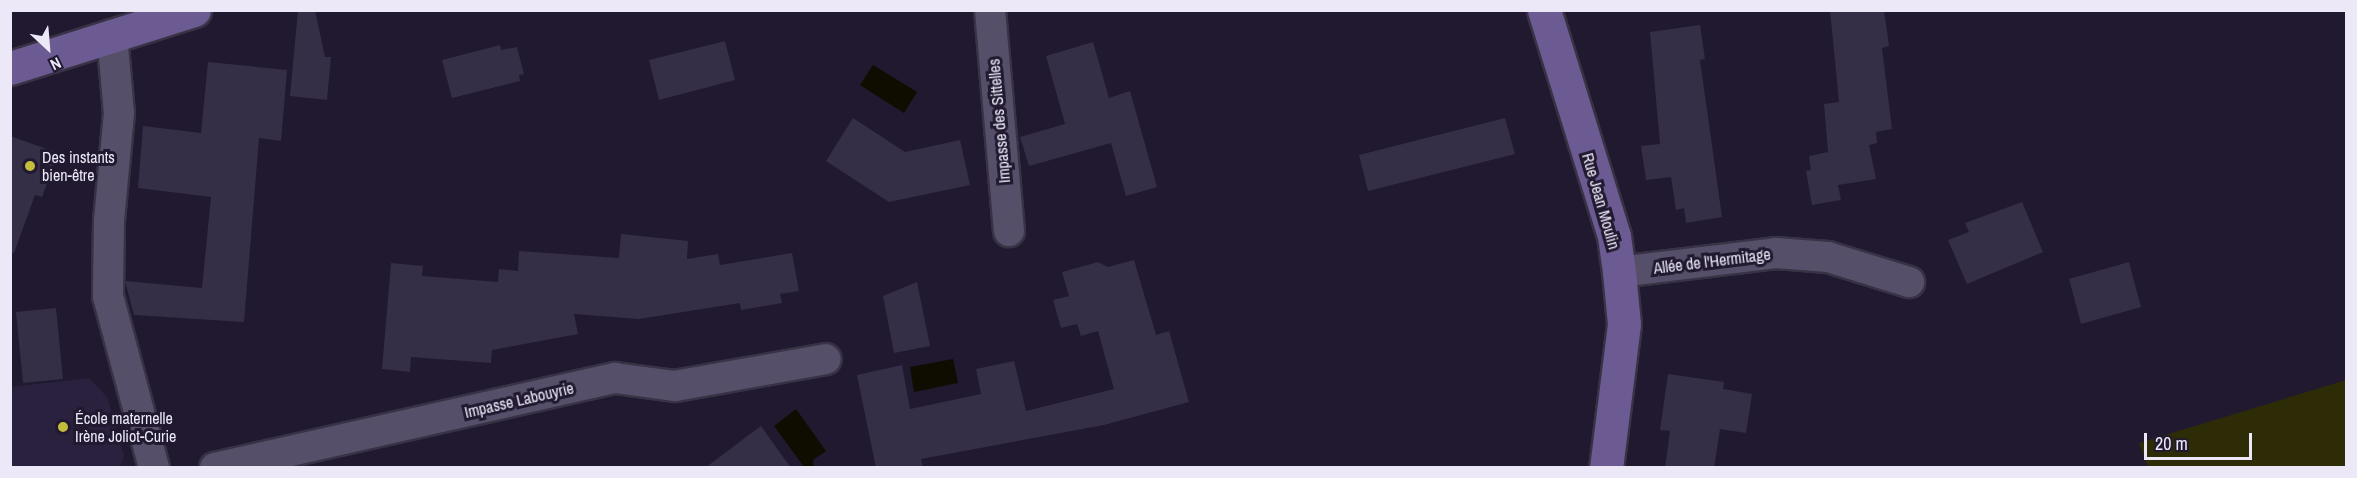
<!DOCTYPE html>
<html>
<head>
<meta charset="utf-8">
<style>
	body { margin:0 }
	#map { position:relative; width:2357px; height:478px; overflow:hidden; background:#211930; font-family:"Archivo Narrow",sans-serif }
	div>[style] { position:absolute }
	.built>* { inset:0; background:#2a213e }
	.green>* { inset:0; background:#2e2c06 }
	.water>* { inset:0; background:#0f0c00 }
	.building>* { inset:0; background:#352e47 }
	.roads { filter:drop-shadow(2px 0 #383245) drop-shadow(-2px 0 #383245) drop-shadow(0 2px #383245) drop-shadow(0 -2px #383245) }
	.street>* { height:30px; margin:-15px; padding:0 15px; transform-origin:15px; border-radius:15px; background:#564f69 }
	.secondary>* { height:33px; margin:-16.5px; padding:0 16.5px; transform-origin:16.5px; border-radius:16.5px; background:#6c5a92 }
	.dots>* { width:16px; height:16px; translate:-50% -50%; box-sizing:border-box; border:3px solid #211930; border-radius:50% }
	span { translate:-50% -50%; white-space:nowrap; text-align:center; line-height:1.15; -webkit-text-stroke:6px #211930; paint-order:stroke }
	.street-label { font-size:16px; color:#ece8f8 }
	.poi-label { font-size:16px; color:#ece8f8 }
	.left { translate:0 -50%; text-align:left }
	.frame { position:absolute; inset:0; border:12px solid #ece8f8; pointer-events:none }
	.north { position:absolute; left:18px; top:18px; width:60px; height:60px; -webkit-text-stroke:4px #211930; paint-order:stroke; rotate:154deg; font-size:16px; font-weight:700; line-height:24px; text-align:center; color:#ece8f8 }
	.north::after { content:''; display:block; margin:auto; width:21px; height:27px; background:#ece8f8; clip-path:polygon(50% 0,100% 100%,50% 72%,0 100%) }
	.scale { position:absolute; left:2144px; top:433px; width:108px; height:27px; box-sizing:border-box; border:3px solid #ece8f8; border-top:0; padding-left:8px; font-size:18px; line-height:21px; white-space:nowrap; color:#ece8f8; -webkit-text-stroke:4px #211930; paint-order:stroke }
</style>
</head>
<body>
<div id="map">
	<div class="built">
		<div style="clip-path:polygon(89px 378px,107px 397px,124px 456px,120px 467px,11px 467px,11px 387px)"></div>
	</div>
	<div class="green">
		<div style="clip-path:polygon(2346px 380px,2346px 467px,2148px 467px,2139px 443px)"></div>
	</div>
	<div class="water">
		<div style="clip-path:polygon(873px 65px,917px 92px,904px 113px,860px 85px)"></div>
		<div style="clip-path:polygon(953px 359px,958px 383px,914px 392px,910px 367px)"></div>
		<div style="clip-path:polygon(796px 409px,826px 451px,813px 460px,814px 467px,804px 467px,774px 426px)"></div>
	</div>
	<div class="building">
		<div style="clip-path:polygon(298px 10px,315px 10px,325px 57px,331px 57px,327px 100px,290px 96px)"></div>
		<div style="clip-path:polygon(1830px 10px,1884px 10px,1889px 46px,1882px 48px,1892px 129px,1876px 132px,1877px 143px,1869px 145px,1876px 179px,1838px 185px,1841px 200px,1812px 205px,1806px 171px,1811px 170px,1809px 156px,1828px 152px,1824px 104px,1839px 102px)"></div>
		<div style="clip-path:polygon(1700px 25px,1705px 59px,1700px 60px,1722px 217px,1686px 223px,1684px 208px,1676px 210px,1671px 177px,1646px 180px,1641px 146px,1660px 144px,1650px 32px)"></div>
		<div style="clip-path:polygon(725px 41px,735px 80px,659px 100px,649px 60px)"></div>
		<div style="clip-path:polygon(1093px 42px,1109px 98px,1130px 91px,1157px 187px,1126px 196px,1111px 143px,1029px 166px,1020px 137px,1065px 124px,1046px 56px)"></div>
		<div style="clip-path:polygon(500px 45px,501px 50px,517px 47px,524px 74px,519px 75px,520px 81px,452px 98px,442px 60px)"></div>
		<div style="clip-path:polygon(208px 62px,287px 70px,281px 141px,259px 138px,244px 322px,134px 315px,125px 281px,202px 288px,211px 197px,138px 188px,143px 126px,201px 133px)"></div>
		<div style="clip-path:polygon(853px 118px,905px 152px,960px 140px,970px 185px,889px 202px,826px 161px)"></div>
		<div style="clip-path:polygon(1505px 118px,1515px 154px,1368px 191px,1359px 155px)"></div>
		<div style="clip-path:polygon(10px 136px,58px 153px,42px 197px,35px 195px,14px 253px,10px 252px)"></div>
		<div style="clip-path:polygon(2022px 202px,2043px 252px,1967px 284px,1948px 240px,1969px 232px,1965px 223px)"></div>
		<div style="clip-path:polygon(621px 234px,688px 241px,687px 259px,718px 254px,720px 265px,792px 253px,799px 291px,780px 294px,782px 303px,741px 310px,740px 303px,639px 319px,574px 314px,578px 334px,492px 350px,491px 363px,411px 357px,410px 372px,382px 369px,391px 263px,423px 266px,422px 276px,498px 282px,499px 269px,518px 271px,519px 251px,619px 258px)"></div>
		<div style="clip-path:polygon(1134px 260px,1156px 335px,1169px 331px,1189px 402px,1104px 425px,921px 459px,923px 468px,876px 468px,857px 375px,902px 365px,910px 409px,981px 394px,976px 369px,1014px 361px,1026px 411px,1114px 389px,1098px 331px,1081px 336px,1077px 324px,1061px 328px,1053px 300px,1069px 296px,1062px 272px,1098px 262px,1108px 267px)"></div>
		<div style="clip-path:polygon(2129px 262px,2141px 307px,2081px 324px,2069px 279px)"></div>
		<div style="clip-path:polygon(917px 282px,930px 346px,894px 353px,883px 296px)"></div>
		<div style="clip-path:polygon(56px 308px,63px 379px,23px 383px,16px 312px)"></div>
		<div style="clip-path:polygon(1668px 374px,1724px 382px,1723px 389px,1752px 394px,1746px 433px,1720px 429px,1714px 468px,1665px 468px,1670px 431px,1660px 430px)"></div>
		<div style="clip-path:polygon(761px 426px,791px 468px,705px 468px,746px 437px)"></div>
	</div>
	<div class="roads">
		<div class="street">
			<div style="left:990px;top:10px;width:222px;rotate:85.1deg"></div>
			<div style="left:112px;top:35px;width:78px;rotate:84.9deg"></div>
			<div style="left:119px;top:113px;width:108px;rotate:95.3deg"></div>
			<div style="left:109px;top:221px;width:75px;rotate:90.8deg"></div>
			<div style="left:108px;top:296px;width:178px;rotate:75deg"></div>
			<div style="left:1619px;top:272px;width:158px;rotate:-6.9deg"></div>
			<div style="left:1776px;top:253px;width:52px;rotate:4.4deg"></div>
			<div style="left:1828px;top:257px;width:85px;rotate:17.2deg"></div>
			<div style="left:215px;top:468px;width:410px;rotate:-12.7deg"></div>
			<div style="left:615px;top:378px;width:61px;rotate:7.6deg"></div>
			<div style="left:675px;top:386px;width:153px;rotate:-10.1deg"></div>
		</div>
		<div class="secondary">
			<div style="left:1544px;top:10px;width:237px;rotate:72.8deg"></div>
			<div style="left:1614px;top:236px;width:36px;rotate:82deg"></div>
			<div style="left:1619px;top:272px;width:52px;rotate:84.5deg"></div>
			<div style="left:1624px;top:324px;width:145px;rotate:97.1deg"></div>
			<div style="left:10px;top:68px;width:193px;rotate:-17.5deg"></div>
		</div>
	</div>
	<div class="dots">
		<div style="left:30px;top:166px;background:#c4bc3d"></div>
		<div style="left:63px;top:427px;background:#c4bc3d"></div>
	</div>
	<div class="street-label">
		<span style="left:999px;top:121px;rotate:-95deg">Impasse des Sittelles</span>
		<span style="left:1601px;top:201px;rotate:74deg">Rue Jean Moulin</span>
		<span style="left:1712px;top:261px;rotate:-7deg">Allée de l'Hermitage</span>
		<span style="left:519px;top:400px;rotate:-13deg">Impasse Labouyrie</span>
	</div>
	<div class="poi-label">
		<span class="left" style="left:42px;top:166px">Des instants<br>bien-être</span>
		<span class="left" style="left:75px;top:427px">École maternelle<br>Irène Joliot-Curie</span>
	</div>
	<div class="frame"></div>
	<div class="north">N</div>
	<div class="scale">20 m</div>
</div>
</body>
</html>
